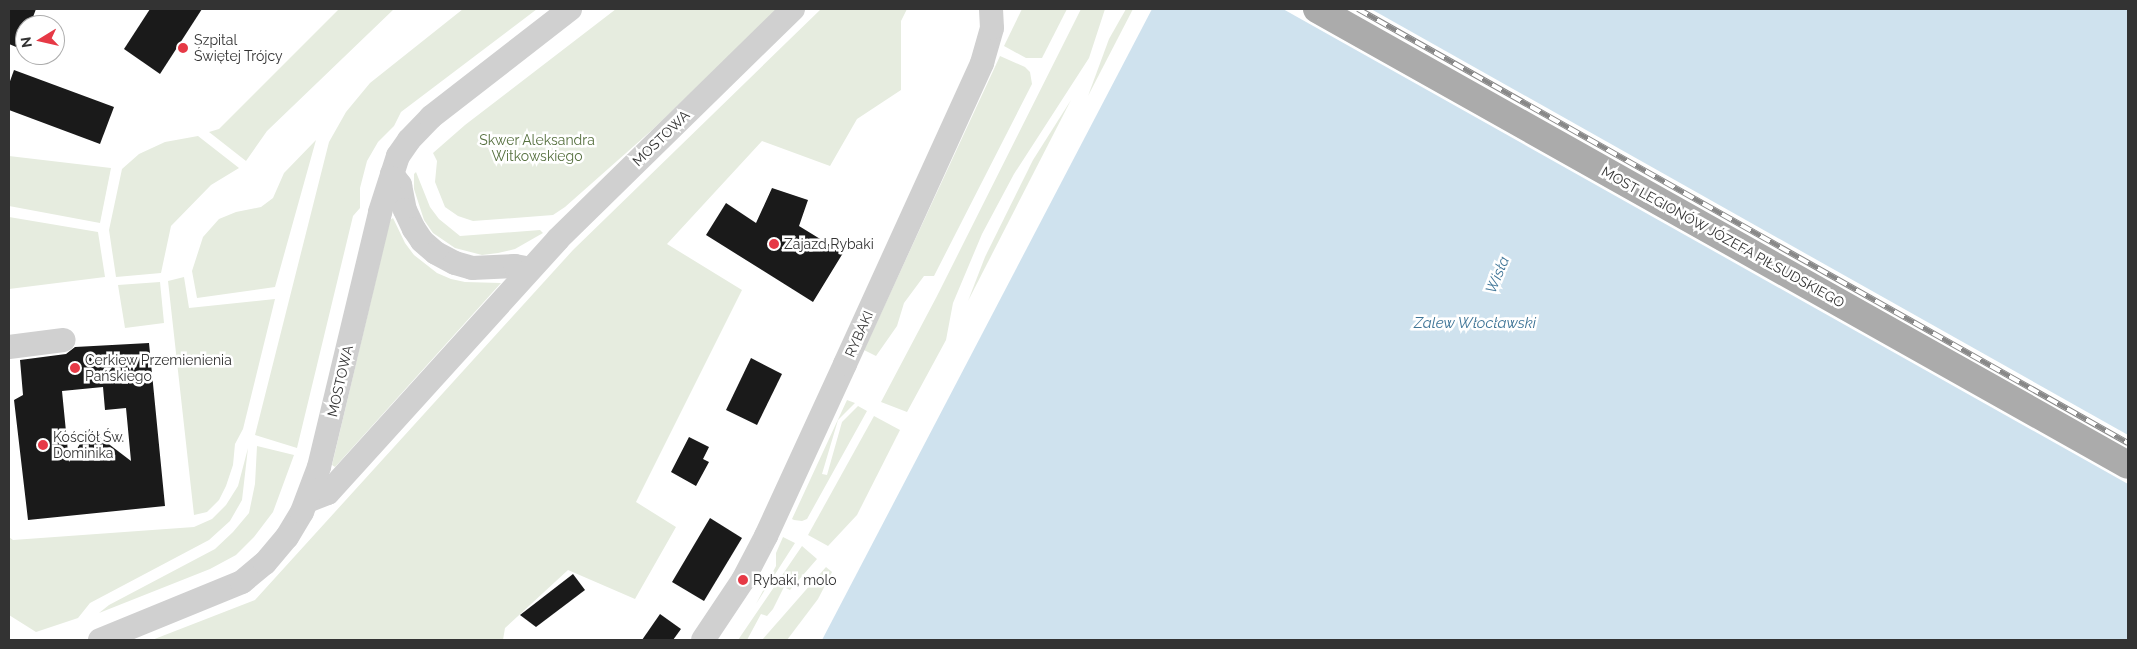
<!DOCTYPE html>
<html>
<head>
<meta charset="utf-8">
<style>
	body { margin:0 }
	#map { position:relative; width:2137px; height:649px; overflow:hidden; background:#fff; font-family:Raleway,sans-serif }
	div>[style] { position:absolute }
	.green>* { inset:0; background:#e6ecdf }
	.water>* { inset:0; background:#cfe2ee }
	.pier>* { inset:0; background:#fff }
	.building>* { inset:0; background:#1a1a1a }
	.minor>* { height:24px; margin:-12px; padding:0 12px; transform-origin:12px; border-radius:12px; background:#d0d0d0 }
	.major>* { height:28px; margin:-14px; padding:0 14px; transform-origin:14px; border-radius:14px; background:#ababab }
	.rail>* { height:5.5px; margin-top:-2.75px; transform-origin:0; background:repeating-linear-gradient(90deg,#fff 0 11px,#888 0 22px); box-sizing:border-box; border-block:1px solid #888 }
	.dots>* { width:14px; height:14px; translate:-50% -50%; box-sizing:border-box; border:2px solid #fff; border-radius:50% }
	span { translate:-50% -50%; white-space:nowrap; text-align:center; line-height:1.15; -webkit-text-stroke:5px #fff; paint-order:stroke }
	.poi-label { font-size:14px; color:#333 }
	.left { translate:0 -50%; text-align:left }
	.street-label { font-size:14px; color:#333 }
	.park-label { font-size:14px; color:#56703f }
	.water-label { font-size:15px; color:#3f7597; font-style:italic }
	.frame { position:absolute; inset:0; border:10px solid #333; pointer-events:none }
	.north { position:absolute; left:15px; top:15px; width:50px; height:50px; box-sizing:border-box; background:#fff; border:1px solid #adadad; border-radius:50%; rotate:261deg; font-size:14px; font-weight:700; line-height:20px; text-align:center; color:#333 }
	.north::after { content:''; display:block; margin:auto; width:18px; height:22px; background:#e63946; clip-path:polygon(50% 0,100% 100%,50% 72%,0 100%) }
</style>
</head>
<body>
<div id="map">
	<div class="green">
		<div style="clip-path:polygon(339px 9px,394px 9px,267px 131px,246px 161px,209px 132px,219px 129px)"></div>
		<div style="clip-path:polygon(463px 9px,537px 9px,401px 112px,394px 126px,378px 142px,367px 161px,360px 188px,360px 208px,353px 216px,297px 448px,255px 435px,329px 142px,346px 112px,370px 83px)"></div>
		<div style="clip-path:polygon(616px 9px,778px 9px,652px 130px,565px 207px,553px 215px,473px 221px,458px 216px,445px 207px,435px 182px,437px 161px,433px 153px,465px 125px)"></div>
		<div style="clip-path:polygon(821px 9px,907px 9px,901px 21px,901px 90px,857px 119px,830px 166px,762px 141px,667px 244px,742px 290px,636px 502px,676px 527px,635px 599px,568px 570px,505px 628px,503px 640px,152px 640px,255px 600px,573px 250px)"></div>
		<div style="clip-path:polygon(1022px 9px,1067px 9px,1042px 58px,1026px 58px,1004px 46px)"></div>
		<div style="clip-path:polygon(1081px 9px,1105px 9px,1089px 58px,1014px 174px,982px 234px,953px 303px,946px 340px,907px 412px,881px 402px,937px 296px)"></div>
		<div style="clip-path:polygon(1126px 9px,1133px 9px,1088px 96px,1109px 39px)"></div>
		<div style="clip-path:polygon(1000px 56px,1025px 67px,1030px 72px,1032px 84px,934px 276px,924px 276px,904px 303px,897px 326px,876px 356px,864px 350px)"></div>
		<div style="clip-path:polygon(1071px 100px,968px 301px,985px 257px,1033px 160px)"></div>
		<div style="clip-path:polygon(198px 136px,239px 168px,211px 185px,171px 226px,161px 273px,116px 277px,109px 230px,122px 169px,139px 154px,165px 142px)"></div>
		<div style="clip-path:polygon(316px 140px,275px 287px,197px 298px,192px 271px,203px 237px,219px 219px,236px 212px,261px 207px,273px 198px,284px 173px)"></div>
		<div style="clip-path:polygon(9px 156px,111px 168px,100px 223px,9px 206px)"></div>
		<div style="clip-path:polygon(416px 172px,430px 207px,439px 219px,460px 236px,540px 230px,543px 233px,515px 249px,498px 253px,482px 255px,455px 248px,433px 233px,424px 220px,414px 189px,414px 174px)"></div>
		<div style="clip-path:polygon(9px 217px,98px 232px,105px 277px,9px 289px)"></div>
		<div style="clip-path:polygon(393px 218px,405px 243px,414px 255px,437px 273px,451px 279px,465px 282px,501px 283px,335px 467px,332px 465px,390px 220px)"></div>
		<div style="clip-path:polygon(184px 277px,189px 308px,275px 299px,243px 429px,235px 444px,233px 465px,226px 486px,219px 500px,207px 512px,194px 515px,168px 281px)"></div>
		<div style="clip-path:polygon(160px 282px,164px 323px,125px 328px,118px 285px)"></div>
		<div style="clip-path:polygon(847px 400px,855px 403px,838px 420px,822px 474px,827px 475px,842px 422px,858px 406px,867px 411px,807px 519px,802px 521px,794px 520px,792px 519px)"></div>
		<div style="clip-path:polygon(874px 416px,900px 430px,857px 515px,828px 546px,808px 535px)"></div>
		<div style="clip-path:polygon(257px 446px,294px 455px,273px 512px,254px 537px,236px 555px,210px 569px,99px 613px,109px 605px,215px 549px,233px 532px,249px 513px,255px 484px)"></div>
		<div style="clip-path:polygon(248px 448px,242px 500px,230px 521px,209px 540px,90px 603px,78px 618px,36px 632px,9px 615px,9px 537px,13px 540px,194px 527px,212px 519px,226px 505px,238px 486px)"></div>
		<div style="clip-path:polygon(783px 537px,795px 543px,756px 604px,776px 566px,776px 553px)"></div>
		<div style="clip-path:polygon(802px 546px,817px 559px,790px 590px,784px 587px,773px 609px,767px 616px,761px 614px,747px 640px,738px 640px)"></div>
		<div style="clip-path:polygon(826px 567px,832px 572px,818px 599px,787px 640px,762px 640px)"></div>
	</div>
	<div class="water">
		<div style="clip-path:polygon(1152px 9px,2128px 9px,2128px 640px,822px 640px)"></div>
	</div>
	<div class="pier">
		<div style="clip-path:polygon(1283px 9px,1371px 9px,2128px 435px,2128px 484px)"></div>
	</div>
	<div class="building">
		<div style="clip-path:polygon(9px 9px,36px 9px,30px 25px,25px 25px,25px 39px,21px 49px,9px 44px)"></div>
		<div style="clip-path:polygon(150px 9px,202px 9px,160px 74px,124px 49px)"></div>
		<div style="clip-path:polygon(14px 70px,114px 107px,100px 144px,9px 110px,9px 84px)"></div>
		<div style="clip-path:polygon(772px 188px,808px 200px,799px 226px,843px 253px,813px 302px,706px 235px,726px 203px,756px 223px)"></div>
		<div style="clip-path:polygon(evenodd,149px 343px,165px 506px,28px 520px,14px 400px,23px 395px,20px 360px,66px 354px,75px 347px,149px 343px,103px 387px,105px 410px,126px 408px,131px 461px,89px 429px,69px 462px,62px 391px,103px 387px)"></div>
		<div style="clip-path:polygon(751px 358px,782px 374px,757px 425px,726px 410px)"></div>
		<div style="clip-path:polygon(689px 437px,709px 447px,703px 459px,709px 462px,696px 486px,671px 472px)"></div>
		<div style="clip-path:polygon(710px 518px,742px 538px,704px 601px,672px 582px)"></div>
		<div style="clip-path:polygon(573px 574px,585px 590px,536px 627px,520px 615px)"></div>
		<div style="clip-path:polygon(660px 614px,681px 629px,673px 640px,642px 640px)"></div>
	</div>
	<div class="minor">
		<div style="left:392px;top:174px;width:14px;rotate:54deg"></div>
		<div style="left:400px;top:185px;width:25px;rotate:79deg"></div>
		<div style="left:405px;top:210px;width:21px;rotate:65deg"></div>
		<div style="left:414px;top:229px;width:14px;rotate:56deg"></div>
		<div style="left:422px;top:241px;width:18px;rotate:41deg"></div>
		<div style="left:436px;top:253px;width:21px;rotate:28deg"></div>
		<div style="left:455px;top:263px;width:18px;rotate:16deg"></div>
		<div style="left:472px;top:268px;width:43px;rotate:-2.7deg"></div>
		<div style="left:515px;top:266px;width:15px;rotate:11deg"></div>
		<div style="left:9px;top:347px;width:55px;rotate:-7.3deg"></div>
		<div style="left:307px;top:501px;width:22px;rotate:-21deg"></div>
		<div style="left:328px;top:493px;width:343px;rotate:-47.8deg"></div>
		<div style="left:558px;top:239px;width:329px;rotate:-44.4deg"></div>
		<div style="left:100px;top:640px;width:153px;rotate:-22.2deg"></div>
		<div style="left:242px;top:582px;width:30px;rotate:-40deg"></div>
		<div style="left:265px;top:563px;width:34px;rotate:-50deg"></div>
		<div style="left:287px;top:537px;width:29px;rotate:-59deg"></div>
		<div style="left:302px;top:512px;width:48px;rotate:-69.3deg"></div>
		<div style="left:319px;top:467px;width:262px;rotate:-76.5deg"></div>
		<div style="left:380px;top:212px;width:59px;rotate:-72.2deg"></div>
		<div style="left:398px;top:156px;width:19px;rotate:-55deg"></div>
		<div style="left:409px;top:140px;width:32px;rotate:-46deg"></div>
		<div style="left:431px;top:117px;width:176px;rotate:-37.8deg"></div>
		<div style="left:703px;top:640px;width:72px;rotate:-56.3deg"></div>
		<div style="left:743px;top:580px;width:50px;rotate:-62.4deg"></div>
		<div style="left:766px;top:536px;width:189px;rotate:-65.3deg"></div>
		<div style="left:845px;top:364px;width:331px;rotate:-65.5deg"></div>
		<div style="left:982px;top:63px;width:36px;rotate:-74deg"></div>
		<div style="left:992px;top:28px;width:19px;rotate:-93deg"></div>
	</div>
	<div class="major">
		<div style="left:1317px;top:9px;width:930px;rotate:29.35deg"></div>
	</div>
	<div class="rail">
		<div style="left:1358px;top:9px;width:884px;rotate:29.41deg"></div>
	</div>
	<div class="dots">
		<div style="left:183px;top:48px;background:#e63946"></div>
		<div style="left:774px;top:244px;background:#e63946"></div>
		<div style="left:75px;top:368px;background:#e63946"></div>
		<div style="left:43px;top:445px;background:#e63946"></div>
		<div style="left:743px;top:580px;background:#e63946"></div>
	</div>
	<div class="poi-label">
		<span class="left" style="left:194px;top:48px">Szpital<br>Świętej Trójcy</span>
		<span class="left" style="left:784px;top:244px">Zajazd Rybaki</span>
		<span class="left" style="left:85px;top:368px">Cerkiew Przemienienia<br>Pańskiego</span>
		<span class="left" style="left:53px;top:445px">Kościół Św.<br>Dominika</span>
		<span class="left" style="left:753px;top:580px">Rybaki, molo</span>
	</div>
	<div class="street-label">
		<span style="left:661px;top:138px;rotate:-44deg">MOSTOWA</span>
		<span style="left:1723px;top:237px;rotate:29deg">MOST LEGIONÓW JÓZEFA PIŁSUDSKIEGO</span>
		<span style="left:859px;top:334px;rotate:-66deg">RYBAKI</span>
		<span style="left:340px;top:381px;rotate:-77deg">MOSTOWA</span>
	</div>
	<div class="park-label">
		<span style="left:537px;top:148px">Skwer Aleksandra<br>Witkowskiego</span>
	</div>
	<div class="water-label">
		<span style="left:1498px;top:275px;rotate:-68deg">Wisła</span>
		<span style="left:1475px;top:324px">Zalew Włocławski</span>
	</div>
	<div class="frame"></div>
	<div class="north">N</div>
</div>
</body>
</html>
